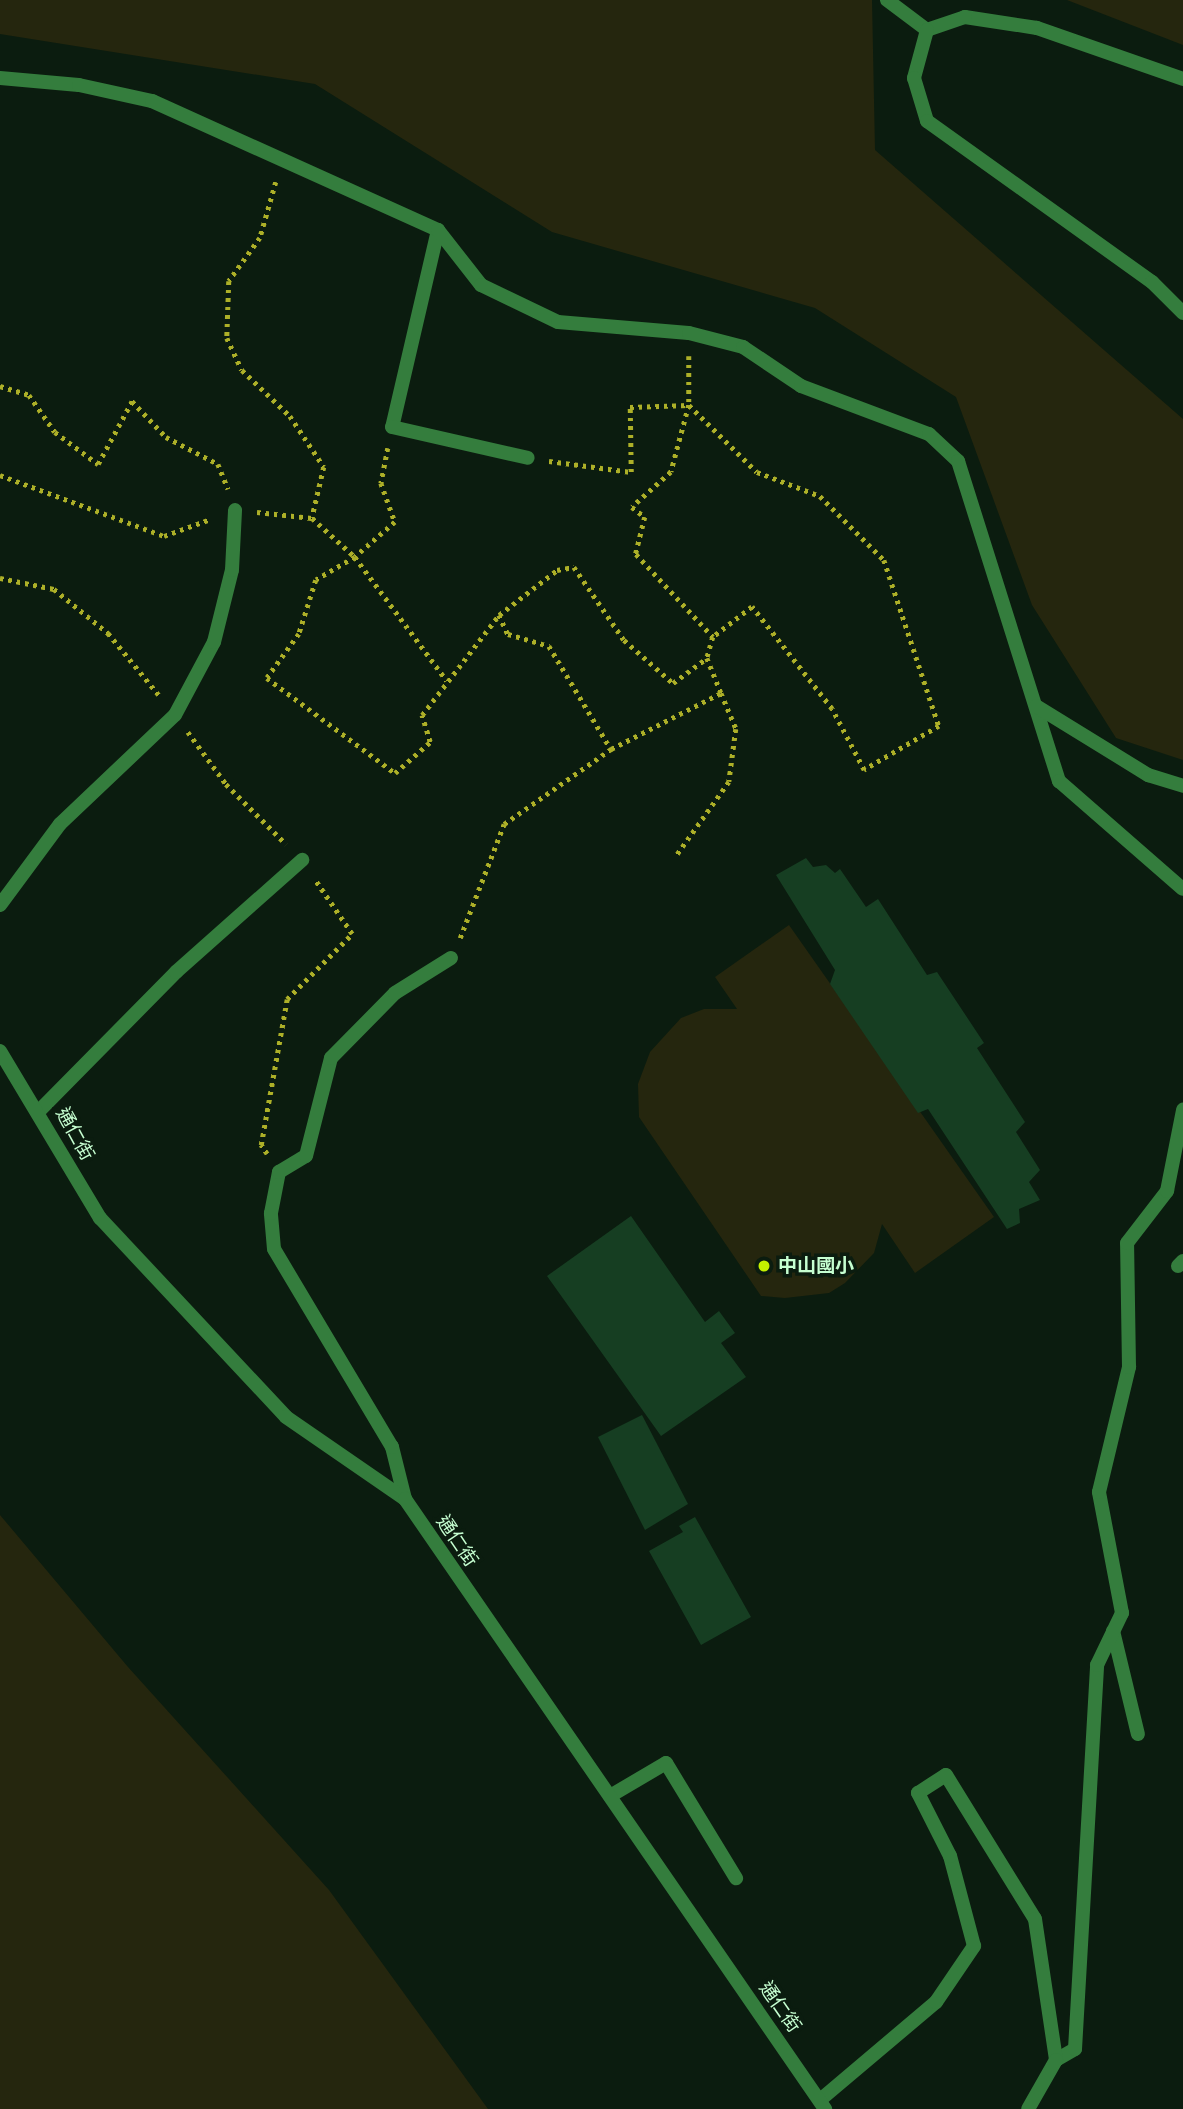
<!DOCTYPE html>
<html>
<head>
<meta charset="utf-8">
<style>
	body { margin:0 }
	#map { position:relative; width:1183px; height:2109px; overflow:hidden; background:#0b1c0f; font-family:"Space Grotesk","Noto Sans TC",sans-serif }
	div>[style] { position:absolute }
	.green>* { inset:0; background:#25260e }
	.building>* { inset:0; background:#163e22 }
	.path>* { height:4.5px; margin-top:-2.25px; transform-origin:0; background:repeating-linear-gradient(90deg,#adb028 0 3.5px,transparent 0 8.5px) }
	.service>* { height:14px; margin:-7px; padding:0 7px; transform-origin:7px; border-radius:7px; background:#347d3d }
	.minor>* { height:14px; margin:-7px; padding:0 7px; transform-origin:7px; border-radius:7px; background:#347d3d }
	.dots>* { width:19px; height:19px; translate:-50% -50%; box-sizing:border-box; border:4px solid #0b1c0f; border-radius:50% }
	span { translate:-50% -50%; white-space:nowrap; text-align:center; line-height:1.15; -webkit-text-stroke:7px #0b1c0f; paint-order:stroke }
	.street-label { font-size:19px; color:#c6ffd1 }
	.poi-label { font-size:19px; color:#c6ffd1; font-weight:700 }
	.left { translate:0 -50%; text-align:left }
</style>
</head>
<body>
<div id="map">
	<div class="green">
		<div style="clip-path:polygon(0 0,872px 0,875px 150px,1183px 419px,1183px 760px,1116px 738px,1032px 605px,956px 397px,815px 308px,552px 232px,315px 84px,0 34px)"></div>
		<div style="clip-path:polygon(1067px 0,1183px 0,1183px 45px)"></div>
		<div style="clip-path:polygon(789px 925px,994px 1217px,915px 1273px,882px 1224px,874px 1253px,845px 1283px,829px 1293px,785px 1298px,761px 1296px,639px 1117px,638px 1084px,650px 1052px,681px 1018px,704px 1009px,737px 1009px,715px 977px)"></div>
		<div style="clip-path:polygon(0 1515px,128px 1667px,329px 1890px,488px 2109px,0 2109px)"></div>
	</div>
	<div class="building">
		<div style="clip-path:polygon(806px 858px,813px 867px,826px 865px,835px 873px,840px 869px,866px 907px,878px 899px,927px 975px,937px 972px,984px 1043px,977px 1048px,1025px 1122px,1016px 1132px,1040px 1170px,1029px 1182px,1040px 1200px,1019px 1209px,1020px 1223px,1007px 1229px,928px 1109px,918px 1113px,830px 984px,835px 970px,776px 875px)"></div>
		<div style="clip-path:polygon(631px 1216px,705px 1322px,719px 1311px,735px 1333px,721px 1343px,746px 1377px,661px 1436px,547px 1276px)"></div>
		<div style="clip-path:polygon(642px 1415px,688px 1504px,645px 1530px,598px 1437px)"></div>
		<div style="clip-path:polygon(695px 1517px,751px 1617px,701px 1645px,649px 1551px,683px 1532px,679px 1526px)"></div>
	</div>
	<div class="path">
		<div style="left:276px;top:182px;width:58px;rotate:105.9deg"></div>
		<div style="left:260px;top:238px;width:53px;rotate:125.8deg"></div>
		<div style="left:229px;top:281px;width:57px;rotate:92deg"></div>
		<div style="left:227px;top:338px;width:35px;rotate:65deg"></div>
		<div style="left:242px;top:370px;width:66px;rotate:43.8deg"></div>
		<div style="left:290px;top:416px;width:61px;rotate:56.3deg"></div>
		<div style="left:324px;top:467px;width:52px;rotate:103.2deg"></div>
		<div style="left:312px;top:518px;width:58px;rotate:42.2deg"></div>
		<div style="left:355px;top:557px;width:154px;rotate:53.4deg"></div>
		<div style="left:689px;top:356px;width:49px;rotate:90deg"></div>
		<div style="left:689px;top:405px;width:69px;rotate:105deg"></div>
		<div style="left:671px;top:472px;width:52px;rotate:138.1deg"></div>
		<div style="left:632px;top:507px;width:16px;rotate:38deg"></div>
		<div style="left:645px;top:517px;width:38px;rotate:104deg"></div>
		<div style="left:636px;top:554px;width:113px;rotate:47.1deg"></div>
		<div style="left:713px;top:637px;width:22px;rotate:106deg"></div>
		<div style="left:0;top:386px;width:30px;rotate:17deg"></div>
		<div style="left:29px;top:395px;width:45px;rotate:54.9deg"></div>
		<div style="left:55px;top:432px;width:54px;rotate:36.7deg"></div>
		<div style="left:98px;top:464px;width:72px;rotate:-61.6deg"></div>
		<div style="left:132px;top:401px;width:50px;rotate:46.6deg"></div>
		<div style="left:166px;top:437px;width:59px;rotate:27.4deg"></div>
		<div style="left:218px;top:464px;width:27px;rotate:68deg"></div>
		<div style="left:388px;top:448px;width:36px;rotate:101deg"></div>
		<div style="left:381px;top:483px;width:41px;rotate:70.3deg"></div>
		<div style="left:395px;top:522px;width:53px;rotate:138.8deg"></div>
		<div style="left:355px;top:557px;width:45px;rotate:149.5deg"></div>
		<div style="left:316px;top:580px;width:57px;rotate:107.5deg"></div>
		<div style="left:299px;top:634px;width:54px;rotate:126deg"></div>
		<div style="left:267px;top:678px;width:159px;rotate:36.6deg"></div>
		<div style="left:395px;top:773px;width:47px;rotate:-41.5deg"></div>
		<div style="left:430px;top:742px;width:28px;rotate:-107deg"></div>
		<div style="left:422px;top:715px;width:126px;rotate:-52.4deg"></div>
		<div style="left:499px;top:615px;width:73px;rotate:-37.8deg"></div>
		<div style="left:557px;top:570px;width:17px;rotate:-10deg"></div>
		<div style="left:574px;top:567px;width:88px;rotate:55.6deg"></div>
		<div style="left:624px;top:640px;width:65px;rotate:41.3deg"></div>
		<div style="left:673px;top:683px;width:42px;rotate:-36.3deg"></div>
		<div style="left:707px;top:658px;width:38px;rotate:68deg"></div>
		<div style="left:549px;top:461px;width:83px;rotate:7.6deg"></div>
		<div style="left:631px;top:472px;width:65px;rotate:-90.9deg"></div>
		<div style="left:630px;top:407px;width:59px;rotate:-1.9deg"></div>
		<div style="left:689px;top:405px;width:95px;rotate:44.6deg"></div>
		<div style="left:757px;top:472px;width:67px;rotate:20.9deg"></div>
		<div style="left:820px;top:496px;width:91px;rotate:45deg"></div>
		<div style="left:884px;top:560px;width:175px;rotate:71.7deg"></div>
		<div style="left:939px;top:726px;width:87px;rotate:149.6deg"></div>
		<div style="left:864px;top:770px;width:69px;rotate:-117.7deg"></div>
		<div style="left:832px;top:709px;width:130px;rotate:-128.1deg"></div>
		<div style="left:752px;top:607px;width:49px;rotate:142.4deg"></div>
		<div style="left:0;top:475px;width:175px;rotate:20.4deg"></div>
		<div style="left:164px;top:536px;width:50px;rotate:-19.9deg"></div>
		<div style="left:257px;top:512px;width:55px;rotate:6.2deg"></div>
		<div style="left:0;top:578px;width:55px;rotate:11.5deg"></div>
		<div style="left:54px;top:589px;width:70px;rotate:39.2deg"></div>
		<div style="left:108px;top:633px;width:80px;rotate:50.6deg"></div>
		<div style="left:499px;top:615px;width:21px;rotate:65deg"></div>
		<div style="left:508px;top:634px;width:43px;rotate:16.3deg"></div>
		<div style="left:549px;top:646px;width:120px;rotate:59deg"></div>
		<div style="left:188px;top:732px;width:64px;rotate:53.8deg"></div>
		<div style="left:226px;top:784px;width:85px;rotate:45deg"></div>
		<div style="left:460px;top:938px;width:122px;rotate:-68.9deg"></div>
		<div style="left:504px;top:824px;width:131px;rotate:-35deg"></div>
		<div style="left:611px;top:749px;width:123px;rotate:-27deg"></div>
		<div style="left:721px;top:693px;width:39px;rotate:67deg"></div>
		<div style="left:736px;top:729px;width:53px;rotate:97.5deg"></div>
		<div style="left:729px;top:782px;width:90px;rotate:125.5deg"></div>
		<div style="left:267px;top:1154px;width:11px;rotate:-124deg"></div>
		<div style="left:261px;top:1145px;width:148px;rotate:-79.9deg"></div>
		<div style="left:287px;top:999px;width:92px;rotate:-45deg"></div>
		<div style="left:352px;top:934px;width:65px;rotate:-124.4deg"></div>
	</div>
	<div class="service">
		<div style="left:887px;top:0;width:50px;rotate:36.9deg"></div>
		<div style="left:438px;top:230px;width:202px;rotate:103.1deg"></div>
		<div style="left:392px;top:427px;width:139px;rotate:12.8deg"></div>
		<div style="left:0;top:905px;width:101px;rotate:-53.5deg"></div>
		<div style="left:60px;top:824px;width:158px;rotate:-43.5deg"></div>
		<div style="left:175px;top:715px;width:83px;rotate:-61.9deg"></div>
		<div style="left:214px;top:642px;width:74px;rotate:-76deg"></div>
		<div style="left:232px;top:570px;width:60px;rotate:-87.1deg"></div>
		<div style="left:40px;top:1110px;width:194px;rotate:-45.4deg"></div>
		<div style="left:176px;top:972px;width:169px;rotate:-41.6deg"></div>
		<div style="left:1178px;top:1266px;width:7px;rotate:-45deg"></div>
		<div style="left:405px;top:1499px;width:54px;rotate:-104deg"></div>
		<div style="left:392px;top:1447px;width:230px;rotate:-120.8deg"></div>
		<div style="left:274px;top:1249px;width:36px;rotate:-95deg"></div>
		<div style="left:271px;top:1213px;width:42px;rotate:-79deg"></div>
		<div style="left:279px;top:1172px;width:31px;rotate:-31deg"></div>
		<div style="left:306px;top:1156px;width:101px;rotate:-75.7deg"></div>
		<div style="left:331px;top:1058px;width:91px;rotate:-45.4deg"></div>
		<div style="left:395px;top:993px;width:66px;rotate:-32deg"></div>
		<div style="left:1113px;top:1631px;width:106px;rotate:76.4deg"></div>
		<div style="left:610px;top:1796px;width:65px;rotate:-30.5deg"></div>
		<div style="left:666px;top:1763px;width:135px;rotate:58.7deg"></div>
		<div style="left:1056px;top:2060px;width:22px;rotate:-30deg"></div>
		<div style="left:1075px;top:2049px;width:385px;rotate:-86.7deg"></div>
		<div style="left:1097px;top:1665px;width:58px;rotate:-64.3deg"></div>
		<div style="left:1122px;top:1613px;width:123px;rotate:-100.8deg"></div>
		<div style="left:1099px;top:1492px;width:129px;rotate:-76.5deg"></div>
		<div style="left:1129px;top:1367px;width:124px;rotate:-90.9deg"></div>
		<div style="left:1127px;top:1243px;width:66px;rotate:-52.4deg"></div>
		<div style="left:1167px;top:1191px;width:83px;rotate:-78.8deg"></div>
		<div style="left:820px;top:2100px;width:152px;rotate:-40.2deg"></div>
		<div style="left:936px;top:2002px;width:68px;rotate:-55.8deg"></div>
		<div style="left:974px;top:1946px;width:93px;rotate:-104.9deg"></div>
		<div style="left:950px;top:1856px;width:71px;rotate:-116.9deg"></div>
		<div style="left:918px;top:1793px;width:33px;rotate:-33deg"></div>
		<div style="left:946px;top:1775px;width:169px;rotate:58.3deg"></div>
		<div style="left:1035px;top:1919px;width:143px;rotate:81.5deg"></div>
		<div style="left:1056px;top:2060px;width:56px;rotate:119.7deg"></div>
	</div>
	<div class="minor">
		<div style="left:0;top:78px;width:79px;rotate:5.1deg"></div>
		<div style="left:79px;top:85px;width:75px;rotate:12.4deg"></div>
		<div style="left:152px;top:101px;width:314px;rotate:24.3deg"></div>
		<div style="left:438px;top:230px;width:70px;rotate:52deg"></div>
		<div style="left:481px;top:285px;width:85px;rotate:25.7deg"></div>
		<div style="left:558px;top:322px;width:131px;rotate:4.8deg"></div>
		<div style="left:689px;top:333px;width:56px;rotate:14.5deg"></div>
		<div style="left:743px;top:347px;width:70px;rotate:33.9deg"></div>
		<div style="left:801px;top:386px;width:137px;rotate:20.6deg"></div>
		<div style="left:929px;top:434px;width:40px;rotate:43deg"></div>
		<div style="left:958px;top:461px;width:336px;rotate:72.5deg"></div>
		<div style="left:1059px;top:781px;width:164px;rotate:41.1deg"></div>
		<div style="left:1183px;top:79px;width:155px;rotate:-160.7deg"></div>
		<div style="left:1037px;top:28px;width:73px;rotate:-171.3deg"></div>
		<div style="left:965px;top:17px;width:40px;rotate:161.1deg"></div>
		<div style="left:927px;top:30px;width:50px;rotate:105.2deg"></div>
		<div style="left:914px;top:78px;width:45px;rotate:73.2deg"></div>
		<div style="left:927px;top:121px;width:277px;rotate:35.6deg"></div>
		<div style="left:1152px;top:282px;width:44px;rotate:45deg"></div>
		<div style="left:1036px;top:706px;width:132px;rotate:31.6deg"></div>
		<div style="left:1148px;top:775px;width:37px;rotate:17deg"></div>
		<div style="left:0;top:1051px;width:195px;rotate:59.1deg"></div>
		<div style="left:100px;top:1218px;width:272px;rotate:46.9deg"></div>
		<div style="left:286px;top:1417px;width:145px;rotate:34.6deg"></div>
		<div style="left:405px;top:1499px;width:741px;rotate:55.45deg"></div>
	</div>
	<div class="dots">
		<div style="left:764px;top:1266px;background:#c4f100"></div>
	</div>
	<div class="street-label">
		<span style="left:75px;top:1134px;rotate:61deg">通仁街</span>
		<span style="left:457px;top:1541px;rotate:56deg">通仁街</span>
		<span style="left:780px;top:2007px;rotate:55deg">通仁街</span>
	</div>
	<div class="poi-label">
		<span class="left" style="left:778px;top:1266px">中山國小</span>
	</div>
</div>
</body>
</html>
